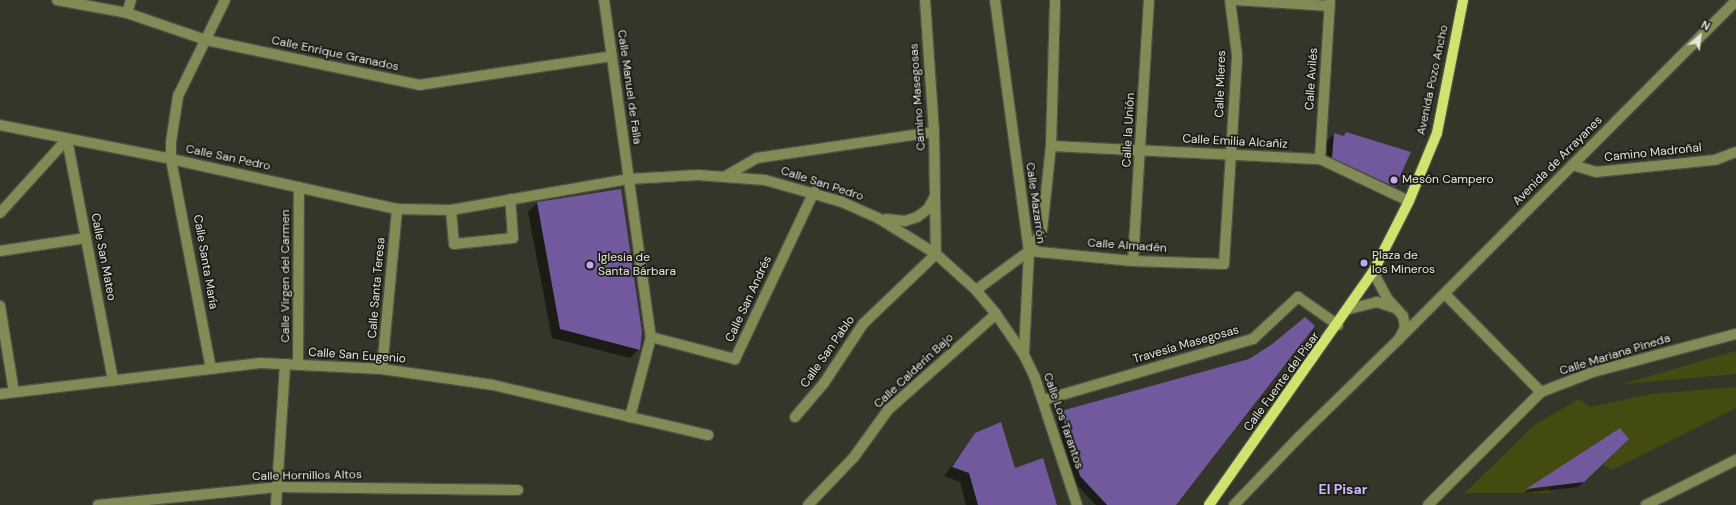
<!DOCTYPE html>
<html>
<head>
<meta charset="utf-8">
<style>
	body { margin:0 }
	#map { position:relative; width:1736px; height:505px; overflow:hidden; background:#333628; font-family:"DM Sans",sans-serif }
	div>[style] { position:absolute }
	.green>* { inset:0; background:#444b11 }
	.shadow>* { inset:0; background:#0007 }
	.building>* { inset:0; background:#72589c }
	.roads { filter:drop-shadow(1px 0 #4f5245) drop-shadow(-1px 0 #4f5245) drop-shadow(0 1px #4f5245) drop-shadow(0 -1px #4f5245) }
	.minor>* { height:10px; margin:-5px; padding:0 5px; transform-origin:5px; border-radius:5px; background:#828b56 }
	.major>* { height:10px; margin:-5px; padding:0 5px; transform-origin:5px; border-radius:5px; background:#d1e26e }
	.dots>* { width:11px; height:11px; translate:-50% -50%; box-sizing:border-box; border:2px solid #1b1c16; border-radius:50% }
	span { translate:-50% -50%; white-space:nowrap; text-align:center; line-height:1.15; -webkit-text-stroke:3.5px #1b1c16; paint-order:stroke }
	.street-label { font-size:12px; color:#e5e7de }
	.poi-label { font-size:12px; color:#e5e7de }
	.left { translate:0 -50%; text-align:left }
	.quarter-label { font-size:14px; color:#d1b9ff; font-weight:700 }
	.north { position:absolute; left:1680px; top:16px; width:40px; height:40px; -webkit-text-stroke:3px #1b1c16; paint-order:stroke; rotate:28deg; font-size:11px; font-weight:700; line-height:16px; text-align:center; color:#e5e7de }
	.north::after { content:''; display:block; margin:auto; width:14px; height:18px; background:#e5e7de; clip-path:polygon(50% 0,100% 100%,50% 72%,0 100%) }
</style>
</head>
<body>
<div id="map">
	<div class="green">
		<div style="clip-path:polygon(1736px 351px,1736px 374px,1622px 384px)"></div>
		<div style="clip-path:polygon(1736px 387px,1736px 408px,1612px 470px,1603px 464px,1629px 439px,1620px 428px,1545px 477px,1551px 486px,1549px 493px,1465px 493px,1533px 426px,1579px 399px,1590px 407px,1651px 394px)"></div>
	</div>
	<div class="shadow">
		<div style="clip-path:polygon(1334px 134px,1409px 153px,1394px 187px,1387px 194px,1325px 165px,1327px 141px)"></div>
		<div style="clip-path:polygon(537px 203px,639px 349px,630px 358px,552px 338px,528px 212px)"></div>
		<div style="clip-path:polygon(1062px 412px,1175px 505px,1096px 505px,1074px 482px,1056px 417px)"></div>
		<div style="clip-path:polygon(1620px 429px,1628px 438px,1578px 487px,1523px 493px)"></div>
		<div style="clip-path:polygon(976px 434px,1015px 469px,1056px 505px,966px 505px,960px 482px,944px 476px)"></div>
	</div>
	<div class="building">
		<div style="clip-path:polygon(1346px 132px,1411px 152px,1395px 187px,1332px 158px,1334px 133px,1344px 136px)"></div>
		<div style="clip-path:polygon(621px 189px,642px 332px,640px 350px,560px 329px,537px 202px)"></div>
		<div style="clip-path:polygon(1305px 317px,1315px 326px,1176px 505px,1107px 505px,1080px 476px,1061px 411px,1249px 359px,1271px 345px)"></div>
		<div style="clip-path:polygon(1001px 422px,1015px 468px,1043px 458px,1057px 505px,978px 505px,969px 473px,952px 467px,975px 433px)"></div>
		<div style="clip-path:polygon(1620px 428px,1629px 439px,1584px 482px,1526px 489px)"></div>
	</div>
	<div class="roads">
		<div class="minor">
			<div style="left:57px;top:0;width:71px;rotate:10.5deg"></div>
			<div style="left:127px;top:13px;width:83px;rotate:18.9deg"></div>
			<div style="left:206px;top:40px;width:218px;rotate:11.9deg"></div>
			<div style="left:419px;top:85px;width:195px;rotate:-8.5deg"></div>
			<div style="left:604px;top:0;width:340px;rotate:82.1deg"></div>
			<div style="left:651px;top:337px;width:83px;rotate:104.7deg"></div>
			<div style="left:925px;top:0;width:132px;rotate:86.1deg"></div>
			<div style="left:934px;top:132px;width:122px;rotate:89.1deg"></div>
			<div style="left:995px;top:0;width:253px;rotate:82.3deg"></div>
			<div style="left:1029px;top:251px;width:104px;rotate:92.8deg"></div>
			<div style="left:1237px;top:0;width:92px;rotate:3.7deg"></div>
			<div style="left:127px;top:13px;width:14px;rotate:-73deg"></div>
			<div style="left:0;top:125px;width:174px;rotate:11.2deg"></div>
			<div style="left:171px;top:159px;width:231px;rotate:12.5deg"></div>
			<div style="left:397px;top:209px;width:54px;rotate:1.1deg"></div>
			<div style="left:451px;top:210px;width:181px;rotate:-9.9deg"></div>
			<div style="left:629px;top:179px;width:69px;rotate:-3.3deg"></div>
			<div style="left:698px;top:175px;width:67px;rotate:4.3deg"></div>
			<div style="left:765px;top:180px;width:80px;rotate:15.9deg"></div>
			<div style="left:842px;top:202px;width:39px;rotate:24deg"></div>
			<div style="left:878px;top:218px;width:68px;rotate:31.8deg"></div>
			<div style="left:936px;top:254px;width:54px;rotate:42deg"></div>
			<div style="left:976px;top:290px;width:31px;rotate:50deg"></div>
			<div style="left:996px;top:314px;width:50px;rotate:55.7deg"></div>
			<div style="left:1024px;top:355px;width:25px;rotate:64deg"></div>
			<div style="left:1035px;top:378px;width:134px;rotate:71.7deg"></div>
			<div style="left:67px;top:139px;width:246px;rotate:79.2deg"></div>
			<div style="left:1051px;top:146px;width:269px;rotate:2.8deg"></div>
			<div style="left:1320px;top:159px;width:98px;rotate:25.3deg"></div>
			<div style="left:1320px;top:159px;width:159px;rotate:-86.4deg"></div>
			<div style="left:1572px;top:165px;width:25px;rotate:16deg"></div>
			<div style="left:1596px;top:172px;width:120px;rotate:-5.8deg"></div>
			<div style="left:1715px;top:160px;width:22px;rotate:-21deg"></div>
			<div style="left:724px;top:177px;width:38px;rotate:-30deg"></div>
			<div style="left:757px;top:158px;width:179px;rotate:-8.4deg"></div>
			<div style="left:451px;top:210px;width:34px;rotate:85deg"></div>
			<div style="left:454px;top:244px;width:59px;rotate:-5.8deg"></div>
			<div style="left:513px;top:238px;width:39px;rotate:-94deg"></div>
			<div style="left:0;top:213px;width:100px;rotate:-47.8deg"></div>
			<div style="left:886px;top:219px;width:19px;rotate:6deg"></div>
			<div style="left:905px;top:221px;width:13px;rotate:-18deg"></div>
			<div style="left:917px;top:217px;width:14px;rotate:-36deg"></div>
			<div style="left:928px;top:209px;width:15px;rotate:-62deg"></div>
			<div style="left:0;top:251px;width:87px;rotate:-8.6deg"></div>
			<div style="left:1029px;top:251px;width:104px;rotate:5.5deg"></div>
			<div style="left:1133px;top:261px;width:91px;rotate:1.9deg"></div>
			<div style="left:1224px;top:264px;width:209px;rotate:-86.4deg"></div>
			<div style="left:1237px;top:55px;width:55px;rotate:-97.3deg"></div>
			<div style="left:1133px;top:261px;width:261px;rotate:-86.5deg"></div>
			<div style="left:976px;top:290px;width:66px;rotate:-36.3deg"></div>
			<div style="left:1029px;top:251px;width:24px;rotate:-57deg"></div>
			<div style="left:1042px;top:231px;width:85px;rotate:-84deg"></div>
			<div style="left:1051px;top:146px;width:146px;rotate:-88.4deg"></div>
			<div style="left:1445px;top:294px;width:137px;rotate:45.6deg"></div>
			<div style="left:0;top:306px;width:87px;rotate:80.8deg"></div>
			<div style="left:1349px;top:309px;width:29px;rotate:-14deg"></div>
			<div style="left:1377px;top:302px;width:18px;rotate:19deg"></div>
			<div style="left:651px;top:337px;width:87px;rotate:14.7deg"></div>
			<div style="left:735px;top:359px;width:185px;rotate:-64.7deg"></div>
			<div style="left:1399px;top:339px;width:477px;rotate:-45.1deg"></div>
			<div style="left:298px;top:365px;width:178px;rotate:-89.7deg"></div>
			<div style="left:211px;top:369px;width:214px;rotate:-100.8deg"></div>
			<div style="left:171px;top:159px;width:17px;rotate:-90deg"></div>
			<div style="left:171px;top:142px;width:47px;rotate:-81.3deg"></div>
			<div style="left:178px;top:96px;width:107px;rotate:-63.9deg"></div>
			<div style="left:382px;top:369px;width:161px;rotate:-84.6deg"></div>
			<div style="left:0;top:394px;width:262px;rotate:-6.8deg"></div>
			<div style="left:260px;top:363px;width:122px;rotate:2.8deg"></div>
			<div style="left:382px;top:369px;width:112px;rotate:8.2deg"></div>
			<div style="left:493px;top:385px;width:221px;rotate:13.1deg"></div>
			<div style="left:1044px;top:400px;width:218px;rotate:-16.3deg"></div>
			<div style="left:1253px;top:339px;width:62px;rotate:-43deg"></div>
			<div style="left:1298px;top:297px;width:49px;rotate:35deg"></div>
			<div style="left:795px;top:417px;width:45px;rotate:-49.5deg"></div>
			<div style="left:824px;top:383px;width:71px;rotate:-56.5deg"></div>
			<div style="left:863px;top:324px;width:101px;rotate:-43.8deg"></div>
			<div style="left:98px;top:505px;width:180px;rotate:-5.7deg"></div>
			<div style="left:277px;top:487px;width:241px;rotate:0.7deg"></div>
			<div style="left:276px;top:505px;width:141px;rotate:-86.3deg"></div>
			<div style="left:808px;top:505px;width:66px;rotate:-46.2deg"></div>
			<div style="left:854px;top:457px;width:58px;rotate:-54.1deg"></div>
			<div style="left:888px;top:410px;width:144px;rotate:-41.6deg"></div>
			<div style="left:1234px;top:505px;width:94px;rotate:-46.3deg"></div>
			<div style="left:1299px;top:437px;width:140px;rotate:-44.4deg"></div>
			<div style="left:1399px;top:339px;width:13px;rotate:-63deg"></div>
			<div style="left:1405px;top:327px;width:11px;rotate:-100deg"></div>
			<div style="left:1403px;top:316px;width:24px;rotate:-132deg"></div>
			<div style="left:1387px;top:298px;width:30px;rotate:-118deg"></div>
			<div style="left:1428px;top:505px;width:160px;rotate:-45deg"></div>
			<div style="left:1541px;top:392px;width:56px;rotate:-21deg"></div>
			<div style="left:1593px;top:372px;width:148px;rotate:-14.9deg"></div>
			<div style="left:1646px;top:505px;width:101px;rotate:-26.6deg"></div>
		</div>
		<div class="major">
			<div style="left:1209px;top:505px;width:285px;rotate:-54.9deg"></div>
			<div style="left:1373px;top:272px;width:80px;rotate:-63.1deg"></div>
			<div style="left:1409px;top:201px;width:74px;rotate:-67.6deg"></div>
			<div style="left:1437px;top:133px;width:136px;rotate:-78.9deg"></div>
		</div>
	</div>
	<div class="dots">
		<div style="left:1394px;top:180px;background:#c2a8f2"></div>
		<div style="left:1364px;top:263px;background:#c2a8f2"></div>
		<div style="left:590px;top:265px;background:#c2a8f2"></div>
	</div>
	<div class="street-label">
		<span style="left:335px;top:54px;rotate:12deg">Calle Enrique Granados</span>
		<span style="left:1312px;top:79px;rotate:-86deg">Calle Avilés</span>
		<span style="left:1433px;top:80px;rotate:-78deg">Avenida Pozo Ancho</span>
		<span style="left:1221px;top:84px;rotate:-88deg">Calle Mieres</span>
		<span style="left:629px;top:87px;rotate:82deg">Calle Manuel de Falla</span>
		<span style="left:918px;top:97px;rotate:-94deg">Camino Masegosas</span>
		<span style="left:1129px;top:130px;rotate:-87deg">Calle la Unión</span>
		<span style="left:1235px;top:142px;rotate:3deg">Calle Emilia Alcañiz</span>
		<span style="left:1653px;top:153px;rotate:-6deg">Camino Madroñal</span>
		<span style="left:228px;top:158px;rotate:12deg">Calle San Pedro</span>
		<span style="left:1558px;top:161px;rotate:-45deg">Avenida de Arrayanes</span>
		<span style="left:822px;top:184px;rotate:18deg">Calle San Pedro</span>
		<span style="left:1035px;top:203px;rotate:82deg">Calle Mazarrón</span>
		<span style="left:1127px;top:246px;rotate:4deg">Calle Almadén</span>
		<span style="left:103px;top:257px;rotate:79deg">Calle San Mateo</span>
		<span style="left:205px;top:262px;rotate:80deg">Calle Santa María</span>
		<span style="left:286px;top:276px;rotate:-90deg">Calle Virgen del Carmen</span>
		<span style="left:377px;top:288px;rotate:-85deg">Calle Santa Teresa</span>
		<span style="left:749px;top:299px;rotate:-65deg">Calle San Andrés</span>
		<span style="left:1186px;top:345px;rotate:-16deg">Travesía Masegosas</span>
		<span style="left:828px;top:352px;rotate:-55deg">Calle San Pablo</span>
		<span style="left:1615px;top:355px;rotate:-17deg">Calle Mariana Pineda</span>
		<span style="left:357px;top:356px;rotate:4deg">Calle San Eugenio</span>
		<span style="left:914px;top:371px;rotate:-43deg">Calle Calderín Bajo</span>
		<span style="left:1282px;top:382px;rotate:-54deg">Calle Fuente del Pisar</span>
		<span style="left:1063px;top:421px;rotate:71deg">Calle Los Tarantos</span>
		<span style="left:307px;top:476px;rotate:-1deg">Calle Hornillos Altos</span>
	</div>
	<div class="poi-label">
		<span class="left" style="left:1402px;top:180px">Mesón Campero</span>
		<span class="left" style="left:1372px;top:263px">Plaza de<br>los Mineros</span>
		<span class="left" style="left:598px;top:265px">Iglesia de<br>Santa Bárbara</span>
	</div>
	<div class="quarter-label">
		<span style="left:1343px;top:489px">El Pisar</span>
	</div>
	<div class="north">N</div>
</div>
</body>
</html>
